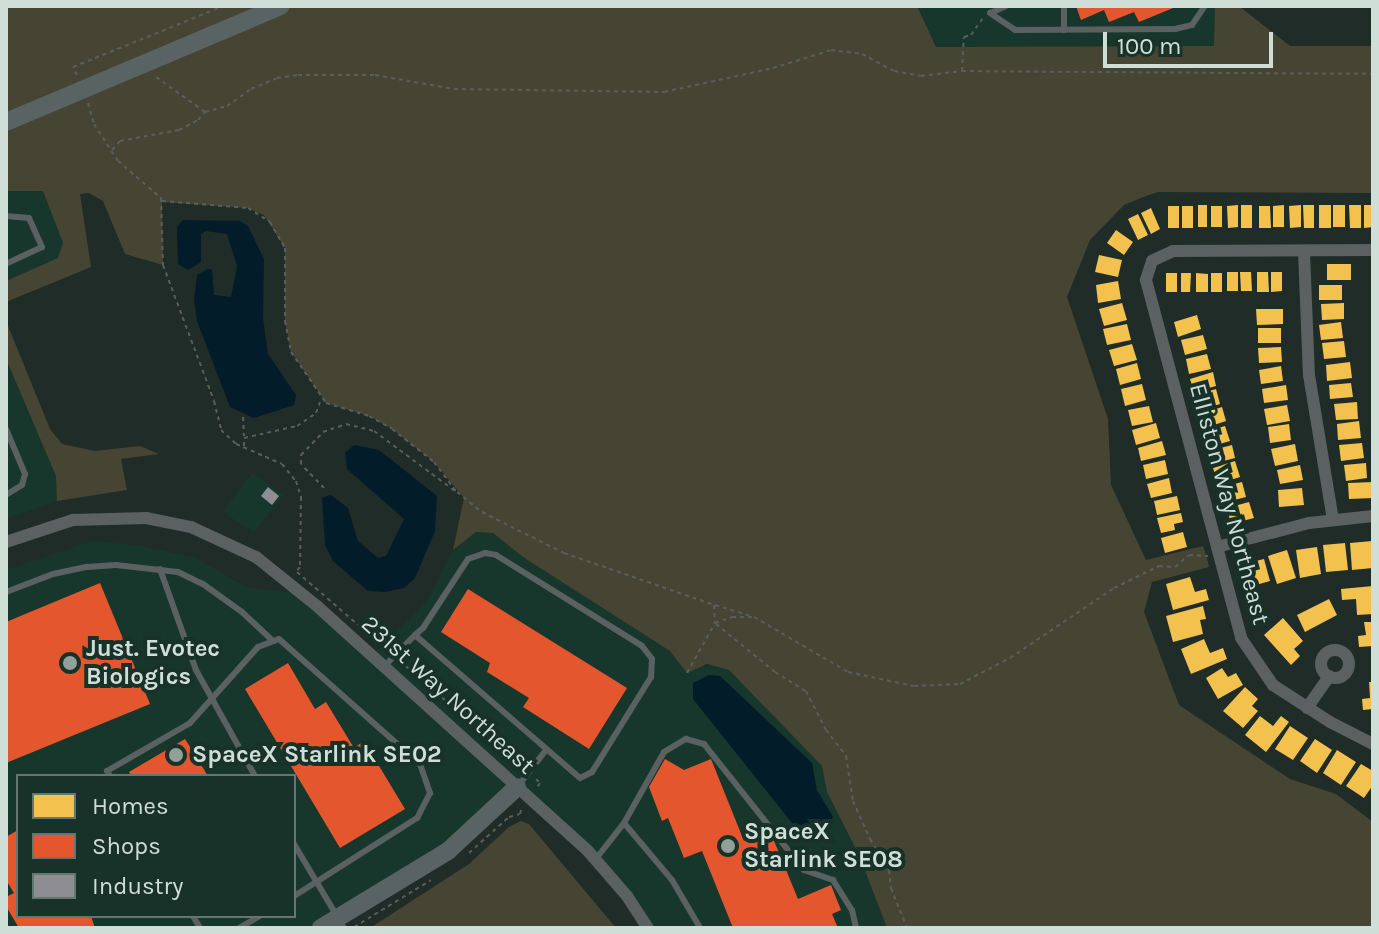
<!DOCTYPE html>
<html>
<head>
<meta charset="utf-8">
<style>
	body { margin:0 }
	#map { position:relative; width:1379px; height:934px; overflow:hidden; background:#1f2c28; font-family:Karla,sans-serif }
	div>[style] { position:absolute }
	.built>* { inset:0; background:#18372c }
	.green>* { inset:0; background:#464533 }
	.water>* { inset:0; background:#031c29 }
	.homes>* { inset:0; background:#f2c14e }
	.shops>* { inset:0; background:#e4572e }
	.industry>* { inset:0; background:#8d8d92 }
	.path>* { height:2px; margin-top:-1px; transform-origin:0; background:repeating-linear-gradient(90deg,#575e5d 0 4px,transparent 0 8px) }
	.lane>* { height:6px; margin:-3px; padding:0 3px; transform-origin:3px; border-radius:3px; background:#5a6160 }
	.street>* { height:12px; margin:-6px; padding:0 6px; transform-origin:6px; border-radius:6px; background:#5a6160 }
	.street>.ring { margin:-6px; padding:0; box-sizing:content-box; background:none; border:12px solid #5a6160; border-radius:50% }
	.secondary>* { height:18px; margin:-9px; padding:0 9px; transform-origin:9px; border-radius:9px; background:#5a6363 }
	.dots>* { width:22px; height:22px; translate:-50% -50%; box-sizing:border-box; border:4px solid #193229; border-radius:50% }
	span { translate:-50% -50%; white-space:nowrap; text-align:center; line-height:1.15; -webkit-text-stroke:8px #193229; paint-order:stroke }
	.street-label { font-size:24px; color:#d0ded8 }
	.poi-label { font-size:24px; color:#d0ded8; font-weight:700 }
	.left { translate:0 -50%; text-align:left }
	.frame { position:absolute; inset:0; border:8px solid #d0ded8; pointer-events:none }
	.legend { position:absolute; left:16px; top:774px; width:280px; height:144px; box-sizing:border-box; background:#193229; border:2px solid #62776f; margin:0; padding:10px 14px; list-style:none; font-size:24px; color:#d0ded8 }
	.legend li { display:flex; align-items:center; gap:16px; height:40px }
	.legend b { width:40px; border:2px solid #62776f }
	.scale { position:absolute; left:1103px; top:32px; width:170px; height:36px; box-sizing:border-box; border:4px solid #d0ded8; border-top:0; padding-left:10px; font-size:24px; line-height:28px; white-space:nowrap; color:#d0ded8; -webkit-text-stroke:6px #193229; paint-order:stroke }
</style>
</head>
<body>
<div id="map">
	<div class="built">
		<div style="clip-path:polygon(917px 6px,1215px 6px,1214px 46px,936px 47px)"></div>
		<div style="clip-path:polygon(6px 191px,43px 191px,63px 243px,58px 258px,6px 281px)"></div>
		<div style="clip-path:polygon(6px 359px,56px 476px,57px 501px,6px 519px)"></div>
		<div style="clip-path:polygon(252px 473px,283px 495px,254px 533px,223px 512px)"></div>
		<div style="clip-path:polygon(evenodd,476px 532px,493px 533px,523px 557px,696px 667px,719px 666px,729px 670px,822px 766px,827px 792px,859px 855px,887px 928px,648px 928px,627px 896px,517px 787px,487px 817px,321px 928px,6px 928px,6px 570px,93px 541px,142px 546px,196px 558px,246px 587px,302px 594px,371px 656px,426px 602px,453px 550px,476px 532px,18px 776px,294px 776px,294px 916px,18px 916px,18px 776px)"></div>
	</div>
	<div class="green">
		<div style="clip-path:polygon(6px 6px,917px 6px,936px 47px,1214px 46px,1215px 6px,1239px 6px,1290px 46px,1373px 46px,1373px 193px,1158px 192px,1146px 196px,1124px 205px,1090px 240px,1067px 297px,1108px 419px,1111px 485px,1146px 560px,1203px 546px,1207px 558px,1209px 567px,1152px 582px,1144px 612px,1179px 705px,1290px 779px,1336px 794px,1373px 822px,1373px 928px,887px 928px,859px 855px,827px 792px,822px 766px,729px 670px,707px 664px,687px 673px,670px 651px,523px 557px,493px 533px,476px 532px,453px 550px,464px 498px,434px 462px,392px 429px,369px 416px,326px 403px,291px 352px,285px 321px,285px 248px,264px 215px,248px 208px,162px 202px,163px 265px,125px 254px,103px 201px,89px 193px,80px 194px,91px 267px,6px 302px,6px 281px,58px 258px,63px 243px,43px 191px,6px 191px)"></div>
		<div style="clip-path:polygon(6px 321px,50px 429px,62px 444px,95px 451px,140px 446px,159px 454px,121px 459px,127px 490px,57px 501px,56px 476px,6px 359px)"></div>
		<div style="clip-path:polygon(521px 821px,529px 824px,616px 928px,370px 928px,469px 864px,509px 827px)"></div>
	</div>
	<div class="water">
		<div style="clip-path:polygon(183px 220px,240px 221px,248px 226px,264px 259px,263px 318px,268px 354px,296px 395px,294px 405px,254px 418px,230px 407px,197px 321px,194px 300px,197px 275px,208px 269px,212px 270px,214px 295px,231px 297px,237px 266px,227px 234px,206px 231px,201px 234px,201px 262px,188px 270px,178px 264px,177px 227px)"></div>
		<div style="clip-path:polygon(354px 445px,379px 450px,437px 496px,435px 531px,415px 578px,404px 588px,385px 592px,368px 591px,333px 561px,325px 545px,322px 498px,327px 496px,331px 495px,348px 508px,358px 541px,378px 558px,386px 556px,404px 519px,347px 469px,345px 453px)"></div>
		<div style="clip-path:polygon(709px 675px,720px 676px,812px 763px,817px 790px,833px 817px,819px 837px,804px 838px,693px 699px,693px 683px)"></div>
	</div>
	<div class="homes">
		<div style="clip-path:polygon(1198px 205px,1207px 205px,1207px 227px,1198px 227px)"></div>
		<div style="clip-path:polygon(1238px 205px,1238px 227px,1228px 228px,1227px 206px)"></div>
		<div style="clip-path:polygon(1241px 205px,1252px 205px,1252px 228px,1241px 228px)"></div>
		<div style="clip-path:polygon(1284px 205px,1284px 227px,1273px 227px,1273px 206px)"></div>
		<div style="clip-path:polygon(1301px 205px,1301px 227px,1290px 228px,1289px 206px)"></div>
		<div style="clip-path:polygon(1303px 205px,1314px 205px,1314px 228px,1304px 228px)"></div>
		<div style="clip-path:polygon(1319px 205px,1331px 205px,1331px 228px,1319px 228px)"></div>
		<div style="clip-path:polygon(1333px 205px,1345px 205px,1345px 227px,1333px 227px)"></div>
		<div style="clip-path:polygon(1349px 205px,1361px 205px,1361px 228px,1350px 228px)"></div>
		<div style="clip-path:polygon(1364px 205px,1373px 205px,1373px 227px,1364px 228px)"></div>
		<div style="clip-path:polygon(1168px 206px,1179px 206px,1179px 228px,1168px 228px)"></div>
		<div style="clip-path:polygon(1182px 206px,1193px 206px,1193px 228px,1182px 228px)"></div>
		<div style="clip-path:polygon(1211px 206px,1222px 206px,1222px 227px,1211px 227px)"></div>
		<div style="clip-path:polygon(1259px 206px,1270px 206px,1271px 228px,1259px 228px)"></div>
		<div style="clip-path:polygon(1151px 208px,1160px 229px,1151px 234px,1141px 213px)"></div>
		<div style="clip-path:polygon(1138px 214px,1148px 235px,1138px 240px,1128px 219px)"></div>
		<div style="clip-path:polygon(1116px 230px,1133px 242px,1124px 255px,1107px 243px)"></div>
		<div style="clip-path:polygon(1099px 255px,1122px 260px,1118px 277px,1095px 272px)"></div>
		<div style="clip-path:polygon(1327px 264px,1351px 264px,1351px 280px,1327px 280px)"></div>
		<div style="clip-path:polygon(1227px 272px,1238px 272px,1238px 291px,1227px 291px)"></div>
		<div style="clip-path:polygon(1240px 272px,1251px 272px,1252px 291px,1241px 291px)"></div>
		<div style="clip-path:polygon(1257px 272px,1268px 272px,1269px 292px,1257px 292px)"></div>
		<div style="clip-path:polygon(1271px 272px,1282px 272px,1282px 291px,1271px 292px)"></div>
		<div style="clip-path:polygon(1166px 273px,1177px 273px,1177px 292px,1166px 292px)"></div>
		<div style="clip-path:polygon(1181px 273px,1191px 273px,1190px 292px,1181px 292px)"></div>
		<div style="clip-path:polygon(1196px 273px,1208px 274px,1208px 292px,1196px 292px)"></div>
		<div style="clip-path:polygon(1211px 273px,1222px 273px,1222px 292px,1211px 292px)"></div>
		<div style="clip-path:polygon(1118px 281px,1121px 299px,1098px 303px,1096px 285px)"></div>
		<div style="clip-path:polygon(1319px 285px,1342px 285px,1342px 300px,1319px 300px)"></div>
		<div style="clip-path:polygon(1122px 303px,1127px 320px,1104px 326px,1099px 309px)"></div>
		<div style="clip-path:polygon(1344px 303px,1344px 319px,1322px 320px,1321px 304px)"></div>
		<div style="clip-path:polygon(1256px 309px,1283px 309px,1283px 324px,1257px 325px)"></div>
		<div style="clip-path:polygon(1197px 315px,1201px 329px,1178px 337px,1174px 322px)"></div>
		<div style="clip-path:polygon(1341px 322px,1343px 338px,1321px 340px,1319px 325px)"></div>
		<div style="clip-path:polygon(1127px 324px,1131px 340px,1107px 345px,1103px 329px)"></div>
		<div style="clip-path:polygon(1258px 328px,1281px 328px,1281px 343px,1258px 343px)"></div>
		<div style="clip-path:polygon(1203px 335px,1207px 349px,1185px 355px,1181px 340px)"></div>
		<div style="clip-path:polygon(1344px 341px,1346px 357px,1324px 359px,1322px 343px)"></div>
		<div style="clip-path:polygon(1132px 344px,1137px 360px,1114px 366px,1109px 350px)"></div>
		<div style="clip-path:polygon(1281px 347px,1282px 362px,1259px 363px,1258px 348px)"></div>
		<div style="clip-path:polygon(1207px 354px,1211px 369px,1189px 374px,1186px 359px)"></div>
		<div style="clip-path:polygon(1350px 362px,1352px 378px,1327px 381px,1326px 365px)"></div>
		<div style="clip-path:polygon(1137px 363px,1141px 379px,1120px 385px,1116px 369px)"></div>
		<div style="clip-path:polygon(1281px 366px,1283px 381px,1261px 384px,1259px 370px)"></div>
		<div style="clip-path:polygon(1213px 372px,1216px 386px,1194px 392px,1190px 379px)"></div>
		<div style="clip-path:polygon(1351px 383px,1353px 397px,1330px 399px,1329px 385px)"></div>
		<div style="clip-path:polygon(1142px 384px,1146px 400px,1125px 406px,1121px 389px)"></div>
		<div style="clip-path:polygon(1286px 385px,1288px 400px,1264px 403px,1262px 389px)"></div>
		<div style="clip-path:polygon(1216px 389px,1220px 404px,1200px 410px,1196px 395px)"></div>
		<div style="clip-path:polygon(1357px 402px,1358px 419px,1336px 420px,1334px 404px)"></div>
		<div style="clip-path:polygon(1287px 405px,1290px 421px,1267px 425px,1264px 409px)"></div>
		<div style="clip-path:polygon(1149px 406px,1153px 422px,1132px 426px,1128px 410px)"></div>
		<div style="clip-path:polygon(1222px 407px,1226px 421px,1205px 428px,1201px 414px)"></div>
		<div style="clip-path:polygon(1359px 421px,1361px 438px,1338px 440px,1337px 424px)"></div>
		<div style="clip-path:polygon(1156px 423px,1160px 438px,1136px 445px,1132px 430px)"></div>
		<div style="clip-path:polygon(1289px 424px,1291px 440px,1270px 443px,1268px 427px)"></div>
		<div style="clip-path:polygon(1225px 426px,1230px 441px,1209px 447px,1204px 432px)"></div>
		<div style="clip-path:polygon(1162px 441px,1166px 455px,1141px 461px,1138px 448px)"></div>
		<div style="clip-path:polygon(1362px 443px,1364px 458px,1341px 461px,1339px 445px)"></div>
		<div style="clip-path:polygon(1295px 444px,1298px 461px,1275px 466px,1271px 449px)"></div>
		<div style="clip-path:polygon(1232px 445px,1235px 458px,1212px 464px,1209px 451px)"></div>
		<div style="clip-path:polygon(1165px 460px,1168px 474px,1146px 479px,1143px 465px)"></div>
		<div style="clip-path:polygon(1235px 461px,1240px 477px,1218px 484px,1213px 468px)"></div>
		<div style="clip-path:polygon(1366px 463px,1367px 478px,1346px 481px,1344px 465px)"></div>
		<div style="clip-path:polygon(1300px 465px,1303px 480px,1280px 484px,1277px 470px)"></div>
		<div style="clip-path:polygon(1169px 478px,1172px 493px,1151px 498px,1147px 484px)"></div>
		<div style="clip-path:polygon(1242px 482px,1246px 497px,1223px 503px,1219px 488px)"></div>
		<div style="clip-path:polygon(1373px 482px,1373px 498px,1349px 499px,1348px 483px)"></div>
		<div style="clip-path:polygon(1302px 488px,1304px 505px,1279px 507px,1278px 490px)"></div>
		<div style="clip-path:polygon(1177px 496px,1180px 510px,1157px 515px,1154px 501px)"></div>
		<div style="clip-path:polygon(1249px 502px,1254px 518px,1231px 524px,1227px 508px)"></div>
		<div style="clip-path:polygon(1181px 513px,1183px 522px,1174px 524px,1175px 530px,1161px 533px,1157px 518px)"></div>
		<div style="clip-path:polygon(1183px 532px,1187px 547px,1165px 553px,1161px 538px)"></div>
		<div style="clip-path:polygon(1372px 541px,1373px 568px,1352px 570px,1350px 543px)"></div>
		<div style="clip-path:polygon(1345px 543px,1348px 570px,1326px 572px,1323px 545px)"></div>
		<div style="clip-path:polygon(1317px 547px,1321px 574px,1300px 578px,1296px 550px)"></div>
		<div style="clip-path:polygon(1287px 550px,1296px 578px,1277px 584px,1268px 556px)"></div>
		<div style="clip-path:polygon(1264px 559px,1270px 581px,1249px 587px,1243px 564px)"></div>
		<div style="clip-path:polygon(1190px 577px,1195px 592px,1206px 589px,1209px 600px,1173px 610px,1166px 584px)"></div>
		<div style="clip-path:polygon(1373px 586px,1373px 614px,1357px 615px,1356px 599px,1342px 600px,1341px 589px)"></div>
		<div style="clip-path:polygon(1329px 599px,1337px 615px,1305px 632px,1297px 615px)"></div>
		<div style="clip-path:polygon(1203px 606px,1206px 619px,1200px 620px,1203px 634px,1173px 642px,1166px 616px)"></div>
		<div style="clip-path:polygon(1283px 618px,1303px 641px,1294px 649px,1300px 656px,1291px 665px,1264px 635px)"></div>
		<div style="clip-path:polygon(1364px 622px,1373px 622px,1373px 646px,1359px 647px,1358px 636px,1366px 635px)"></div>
		<div style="clip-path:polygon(1204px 639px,1210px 653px,1223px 648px,1227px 659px,1191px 674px,1181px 649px)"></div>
		<div style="clip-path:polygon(1222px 668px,1228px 677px,1236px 673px,1243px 685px,1218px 699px,1206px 678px)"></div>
		<div style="clip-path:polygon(1369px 682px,1373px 682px,1373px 709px,1363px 710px,1362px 699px,1370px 698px)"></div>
		<div style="clip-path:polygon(1245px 687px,1258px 699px,1252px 706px,1258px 711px,1243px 728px,1223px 711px)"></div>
		<div style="clip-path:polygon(1260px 716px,1273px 726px,1281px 716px,1289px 722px,1266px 752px,1245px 735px)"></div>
		<div style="clip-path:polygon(1290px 726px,1308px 738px,1293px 760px,1275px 749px)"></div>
		<div style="clip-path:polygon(1315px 739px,1332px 750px,1317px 773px,1300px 761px)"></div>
		<div style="clip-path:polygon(1337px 750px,1356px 762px,1341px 785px,1323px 773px)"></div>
		<div style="clip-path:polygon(1361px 764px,1373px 771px,1373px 785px,1364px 798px,1346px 786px)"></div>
	</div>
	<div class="shops">
		<div style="clip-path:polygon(1076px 6px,1178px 6px,1139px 22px,1134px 12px,1109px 22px,1104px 10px,1081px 20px)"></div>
		<div style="clip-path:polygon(100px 583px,150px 704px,6px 763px,6px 622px)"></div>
		<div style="clip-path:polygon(468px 589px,627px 688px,589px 749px,523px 707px,529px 698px,487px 672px,490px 663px,441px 632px)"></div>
		<div style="clip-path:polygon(288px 663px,315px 709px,326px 702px,354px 748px,364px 741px,405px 809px,340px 848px,245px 689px)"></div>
		<div style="clip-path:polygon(185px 739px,208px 776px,131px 776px,129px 772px)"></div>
		<div style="clip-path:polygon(665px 759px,684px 770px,711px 759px,744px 841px,770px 831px,798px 899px,831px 885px,841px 910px,832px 914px,838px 928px,733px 928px,702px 851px,684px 858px,668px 818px,662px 821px,649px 787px)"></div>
		<div style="clip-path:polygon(18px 830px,18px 916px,91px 916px,95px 928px,19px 928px,6px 906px,6px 897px,14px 893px,6px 880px,6px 837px)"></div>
	</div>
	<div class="industry">
		<div style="clip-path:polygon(268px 487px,279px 496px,272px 505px,261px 496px)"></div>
	</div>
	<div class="path">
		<div style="left:962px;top:71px;width:34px;rotate:-87deg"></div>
		<div style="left:964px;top:37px;width:7px;rotate:-16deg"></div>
		<div style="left:971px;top:35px;width:21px;rotate:-55deg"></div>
		<div style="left:77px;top:75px;width:9px;rotate:-117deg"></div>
		<div style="left:73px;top:67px;width:162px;rotate:-22.1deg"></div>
		<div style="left:156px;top:77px;width:60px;rotate:35.5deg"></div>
		<div style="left:205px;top:112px;width:23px;rotate:-15deg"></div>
		<div style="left:227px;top:106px;width:29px;rotate:-35deg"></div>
		<div style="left:251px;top:89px;width:28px;rotate:-23deg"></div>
		<div style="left:277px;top:78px;width:21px;rotate:-8deg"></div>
		<div style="left:298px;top:75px;width:77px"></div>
		<div style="left:375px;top:75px;width:80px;rotate:10deg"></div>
		<div style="left:454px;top:89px;width:210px;rotate:0.8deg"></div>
		<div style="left:664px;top:92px;width:112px;rotate:-12.4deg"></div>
		<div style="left:773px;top:68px;width:61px;rotate:-17.2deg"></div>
		<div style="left:831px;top:50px;width:31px;rotate:7deg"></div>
		<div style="left:862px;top:54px;width:36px;rotate:28deg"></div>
		<div style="left:894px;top:71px;width:27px;rotate:10deg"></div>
		<div style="left:921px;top:76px;width:41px;rotate:-7deg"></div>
		<div style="left:962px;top:71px;width:411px;rotate:0.4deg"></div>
		<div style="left:88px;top:103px;width:22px;rotate:74deg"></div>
		<div style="left:94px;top:124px;width:44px;rotate:57deg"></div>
		<div style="left:118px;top:161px;width:57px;rotate:40.7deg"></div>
		<div style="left:161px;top:198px;width:67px;rotate:88.3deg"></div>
		<div style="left:163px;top:265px;width:145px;rotate:69.4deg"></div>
		<div style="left:214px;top:401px;width:30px;rotate:76deg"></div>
		<div style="left:221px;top:430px;width:21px;rotate:43deg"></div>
		<div style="left:236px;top:444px;width:50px;rotate:23.5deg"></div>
		<div style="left:282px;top:464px;width:22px;rotate:51deg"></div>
		<div style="left:296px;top:481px;width:17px;rotate:73deg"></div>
		<div style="left:301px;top:497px;width:70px;rotate:90.8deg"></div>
		<div style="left:300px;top:567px;width:8px;rotate:130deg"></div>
		<div style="left:112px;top:150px;width:12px;rotate:-48deg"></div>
		<div style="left:120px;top:141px;width:60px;rotate:-10.6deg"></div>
		<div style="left:179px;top:130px;width:21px;rotate:-28deg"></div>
		<div style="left:198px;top:120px;width:11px;rotate:-49deg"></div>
		<div style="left:162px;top:201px;width:86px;rotate:4.7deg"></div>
		<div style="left:248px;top:208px;width:26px;rotate:32deg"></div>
		<div style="left:270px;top:222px;width:30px;rotate:60deg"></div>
		<div style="left:285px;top:248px;width:73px;rotate:90deg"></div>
		<div style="left:285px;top:321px;width:32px;rotate:79deg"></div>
		<div style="left:291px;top:352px;width:62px;rotate:55.5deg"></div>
		<div style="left:326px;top:403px;width:45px;rotate:16.8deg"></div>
		<div style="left:369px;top:416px;width:26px;rotate:29deg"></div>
		<div style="left:392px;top:429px;width:53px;rotate:38.2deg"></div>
		<div style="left:434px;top:462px;width:38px;rotate:53deg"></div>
		<div style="left:457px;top:492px;width:32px;rotate:39deg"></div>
		<div style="left:482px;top:512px;width:92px;rotate:26.6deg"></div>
		<div style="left:564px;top:553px;width:159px;rotate:19.1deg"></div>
		<div style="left:714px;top:605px;width:18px;rotate:87deg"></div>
		<div style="left:243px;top:417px;width:19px;rotate:87deg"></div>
		<div style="left:244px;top:446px;width:8px;rotate:-90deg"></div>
		<div style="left:244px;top:438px;width:54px;rotate:-12.8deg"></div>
		<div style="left:297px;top:426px;width:23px;rotate:-34deg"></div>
		<div style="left:316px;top:413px;width:15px;rotate:-70deg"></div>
		<div style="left:324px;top:488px;width:33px;rotate:-134deg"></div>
		<div style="left:301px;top:464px;width:9px;rotate:-90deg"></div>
		<div style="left:301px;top:455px;width:32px;rotate:-46deg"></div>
		<div style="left:323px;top:432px;width:24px;rotate:-19deg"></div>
		<div style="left:346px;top:424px;width:29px;rotate:14deg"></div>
		<div style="left:374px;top:431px;width:102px;rotate:36.6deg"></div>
		<div style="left:297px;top:572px;width:118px;rotate:40.9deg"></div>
		<div style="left:715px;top:605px;width:38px;rotate:17deg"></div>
		<div style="left:716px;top:624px;width:76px;rotate:39.1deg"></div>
		<div style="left:775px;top:672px;width:36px;rotate:32deg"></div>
		<div style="left:806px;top:691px;width:44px;rotate:62.9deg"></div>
		<div style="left:826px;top:730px;width:33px;rotate:52deg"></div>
		<div style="left:846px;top:756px;width:46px;rotate:81.2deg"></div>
		<div style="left:853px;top:801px;width:42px;rotate:65.9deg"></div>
		<div style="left:870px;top:839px;width:36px;rotate:58deg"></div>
		<div style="left:889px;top:870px;width:18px;rotate:84deg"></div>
		<div style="left:891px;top:888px;width:43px;rotate:68.2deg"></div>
		<div style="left:400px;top:661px;width:162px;rotate:41deg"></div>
		<div style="left:687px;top:673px;width:57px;rotate:-60.8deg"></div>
		<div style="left:715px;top:623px;width:18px;rotate:-19deg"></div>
		<div style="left:732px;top:617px;width:22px"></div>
		<div style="left:754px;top:617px;width:109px;rotate:30.3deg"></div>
		<div style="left:848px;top:672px;width:67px;rotate:12deg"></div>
		<div style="left:914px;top:686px;width:46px;rotate:-2.5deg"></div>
		<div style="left:960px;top:684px;width:56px;rotate:-27.5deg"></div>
		<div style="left:1010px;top:658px;width:125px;rotate:-33.9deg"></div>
		<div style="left:1114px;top:588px;width:50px;rotate:-26.1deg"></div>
		<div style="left:1159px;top:566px;width:16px;rotate:4deg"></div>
		<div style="left:1175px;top:567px;width:18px;rotate:-41deg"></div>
		<div style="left:1189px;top:555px;width:19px;rotate:3deg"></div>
		<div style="left:536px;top:779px;width:6px;rotate:45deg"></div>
		<div style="left:540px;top:783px;width:7px;rotate:124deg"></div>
		<div style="left:469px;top:853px;width:54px;rotate:-42deg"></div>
		<div style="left:509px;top:817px;width:11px;rotate:-15deg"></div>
		<div style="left:520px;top:814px;width:7px;rotate:-74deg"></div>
		<div style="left:354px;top:927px;width:90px;rotate:-31.4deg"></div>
	</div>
	<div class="lane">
		<div style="left:1006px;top:6px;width:17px;rotate:156deg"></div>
		<div style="left:990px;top:13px;width:30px;rotate:34deg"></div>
		<div style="left:1015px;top:30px;width:160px;rotate:-0.4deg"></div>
		<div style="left:1175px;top:29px;width:17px;rotate:-13deg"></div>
		<div style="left:1192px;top:25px;width:23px;rotate:-56deg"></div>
		<div style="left:1064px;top:6px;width:24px;rotate:90deg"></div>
		<div style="left:6px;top:216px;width:23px;rotate:5deg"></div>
		<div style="left:29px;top:218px;width:32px;rotate:66deg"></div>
		<div style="left:42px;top:247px;width:40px;rotate:155deg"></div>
		<div style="left:6px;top:429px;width:49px;rotate:67.1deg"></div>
		<div style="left:25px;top:474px;width:11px;rotate:105deg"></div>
		<div style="left:22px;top:485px;width:19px;rotate:148deg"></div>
		<div style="left:160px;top:569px;width:107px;rotate:70.4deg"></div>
		<div style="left:196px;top:670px;width:121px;rotate:60.9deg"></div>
		<div style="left:6px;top:592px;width:50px;rotate:-21deg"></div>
		<div style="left:53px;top:574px;width:35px;rotate:-12deg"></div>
		<div style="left:87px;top:567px;width:29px;rotate:-4deg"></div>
		<div style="left:116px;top:565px;width:62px;rotate:6.4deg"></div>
		<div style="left:178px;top:572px;width:28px;rotate:26deg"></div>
		<div style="left:203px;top:584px;width:48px;rotate:35.7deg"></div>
		<div style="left:242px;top:612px;width:42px;rotate:43.1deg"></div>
		<div style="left:384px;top:667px;width:15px;rotate:-48deg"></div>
		<div style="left:394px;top:656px;width:30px;rotate:-45deg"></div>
		<div style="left:415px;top:635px;width:11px;rotate:-41deg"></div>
		<div style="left:423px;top:628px;width:82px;rotate:-56.9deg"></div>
		<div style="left:468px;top:559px;width:18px;rotate:-19deg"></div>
		<div style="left:485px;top:553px;width:11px;rotate:10deg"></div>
		<div style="left:496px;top:555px;width:172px;rotate:31.9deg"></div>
		<div style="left:642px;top:646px;width:16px;rotate:52deg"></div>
		<div style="left:652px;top:659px;width:18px;rotate:93deg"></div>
		<div style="left:651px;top:677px;width:112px;rotate:121.8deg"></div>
		<div style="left:592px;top:772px;width:13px;rotate:153deg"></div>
		<div style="left:580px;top:778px;width:218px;rotate:-139.1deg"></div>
		<div style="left:110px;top:776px;width:6px;rotate:-121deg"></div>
		<div style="left:107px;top:771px;width:96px;rotate:-30deg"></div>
		<div style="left:190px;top:723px;width:102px;rotate:-48.2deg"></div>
		<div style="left:258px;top:647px;width:22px;rotate:-21deg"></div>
		<div style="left:279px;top:639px;width:188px;rotate:41.6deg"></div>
		<div style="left:420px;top:764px;width:31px;rotate:71deg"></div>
		<div style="left:430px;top:793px;width:28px;rotate:117deg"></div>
		<div style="left:417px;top:818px;width:146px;rotate:147.6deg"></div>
		<div style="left:519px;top:785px;width:44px;rotate:-52.4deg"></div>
		<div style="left:624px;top:823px;width:81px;rotate:-60.6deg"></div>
		<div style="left:664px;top:752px;width:26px;rotate:-31deg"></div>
		<div style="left:686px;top:739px;width:19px;rotate:16deg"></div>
		<div style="left:704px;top:744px;width:161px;rotate:51.6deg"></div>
		<div style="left:804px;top:870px;width:31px;rotate:19deg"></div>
		<div style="left:833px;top:880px;width:36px;rotate:58deg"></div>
		<div style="left:852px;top:910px;width:18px;rotate:77deg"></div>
		<div style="left:294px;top:844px;width:98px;rotate:59.2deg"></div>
		<div style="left:595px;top:860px;width:47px;rotate:-51.9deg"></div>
		<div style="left:624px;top:823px;width:75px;rotate:49.9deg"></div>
		<div style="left:672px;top:880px;width:56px;rotate:59.7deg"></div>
		<div style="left:193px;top:916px;width:14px;rotate:60deg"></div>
		<div style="left:239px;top:928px;width:24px;rotate:-30deg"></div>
	</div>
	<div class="street">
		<div style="left:1373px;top:250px;width:200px;rotate:179.7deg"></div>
		<div style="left:1173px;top:251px;width:23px;rotate:155deg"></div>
		<div style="left:1152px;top:261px;width:20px;rotate:108deg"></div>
		<div style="left:1146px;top:280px;width:370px;rotate:75.1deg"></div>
		<div style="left:1241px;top:638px;width:57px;rotate:55.8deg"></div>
		<div style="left:1273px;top:685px;width:68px;rotate:33deg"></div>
		<div style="left:1330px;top:722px;width:48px;rotate:27.1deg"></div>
		<div style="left:1304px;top:252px;width:123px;rotate:87.7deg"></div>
		<div style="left:1309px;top:375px;width:147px;rotate:80.6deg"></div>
		<div style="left:6px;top:542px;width:71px;rotate:-18.2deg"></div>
		<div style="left:73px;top:520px;width:73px;rotate:-1.6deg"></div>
		<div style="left:146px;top:518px;width:46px;rotate:11.3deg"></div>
		<div style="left:191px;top:527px;width:72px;rotate:24.8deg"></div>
		<div style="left:256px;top:557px;width:78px;rotate:38.8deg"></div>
		<div style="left:317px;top:606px;width:365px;rotate:42.1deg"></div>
		<div style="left:588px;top:851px;width:60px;rotate:49.1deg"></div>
		<div style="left:627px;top:896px;width:38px;rotate:57deg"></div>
		<div style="left:1217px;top:547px;width:95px;rotate:-14.6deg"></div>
		<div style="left:1309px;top:523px;width:64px;rotate:-6.2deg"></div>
		<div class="ring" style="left:1321px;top:650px;width:16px;height:16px"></div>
		<div style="left:1307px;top:708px;width:39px;rotate:-55deg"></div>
	</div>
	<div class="secondary">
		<div style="left:6px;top:122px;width:298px;rotate:-22.9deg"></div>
		<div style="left:321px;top:928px;width:149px;rotate:-31.2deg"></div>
		<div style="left:448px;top:851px;width:94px;rotate:-42.8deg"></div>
	</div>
	<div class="dots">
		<div style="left:70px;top:663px;background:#92a09a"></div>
		<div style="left:176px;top:755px;background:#92a09a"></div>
		<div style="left:728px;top:846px;background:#92a09a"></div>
	</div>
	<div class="street-label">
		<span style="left:1229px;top:504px;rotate:75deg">Elliston Way Northeast</span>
		<span style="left:448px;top:695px;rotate:42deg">231st Way Northeast</span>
	</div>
	<div class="poi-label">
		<span class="left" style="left:86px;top:663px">Just. Evotec<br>Biologics</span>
		<span class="left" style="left:192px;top:755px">SpaceX Starlink SE02</span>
		<span class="left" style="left:744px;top:846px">SpaceX<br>Starlink SE08</span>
	</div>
	<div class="frame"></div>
	<ul class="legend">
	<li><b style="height:22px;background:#f2c14e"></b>Homes</li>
	<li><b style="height:22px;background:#e4572e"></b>Shops</li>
	<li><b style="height:22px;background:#8d8d92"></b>Industry</li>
	</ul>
	<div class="scale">100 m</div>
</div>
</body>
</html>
